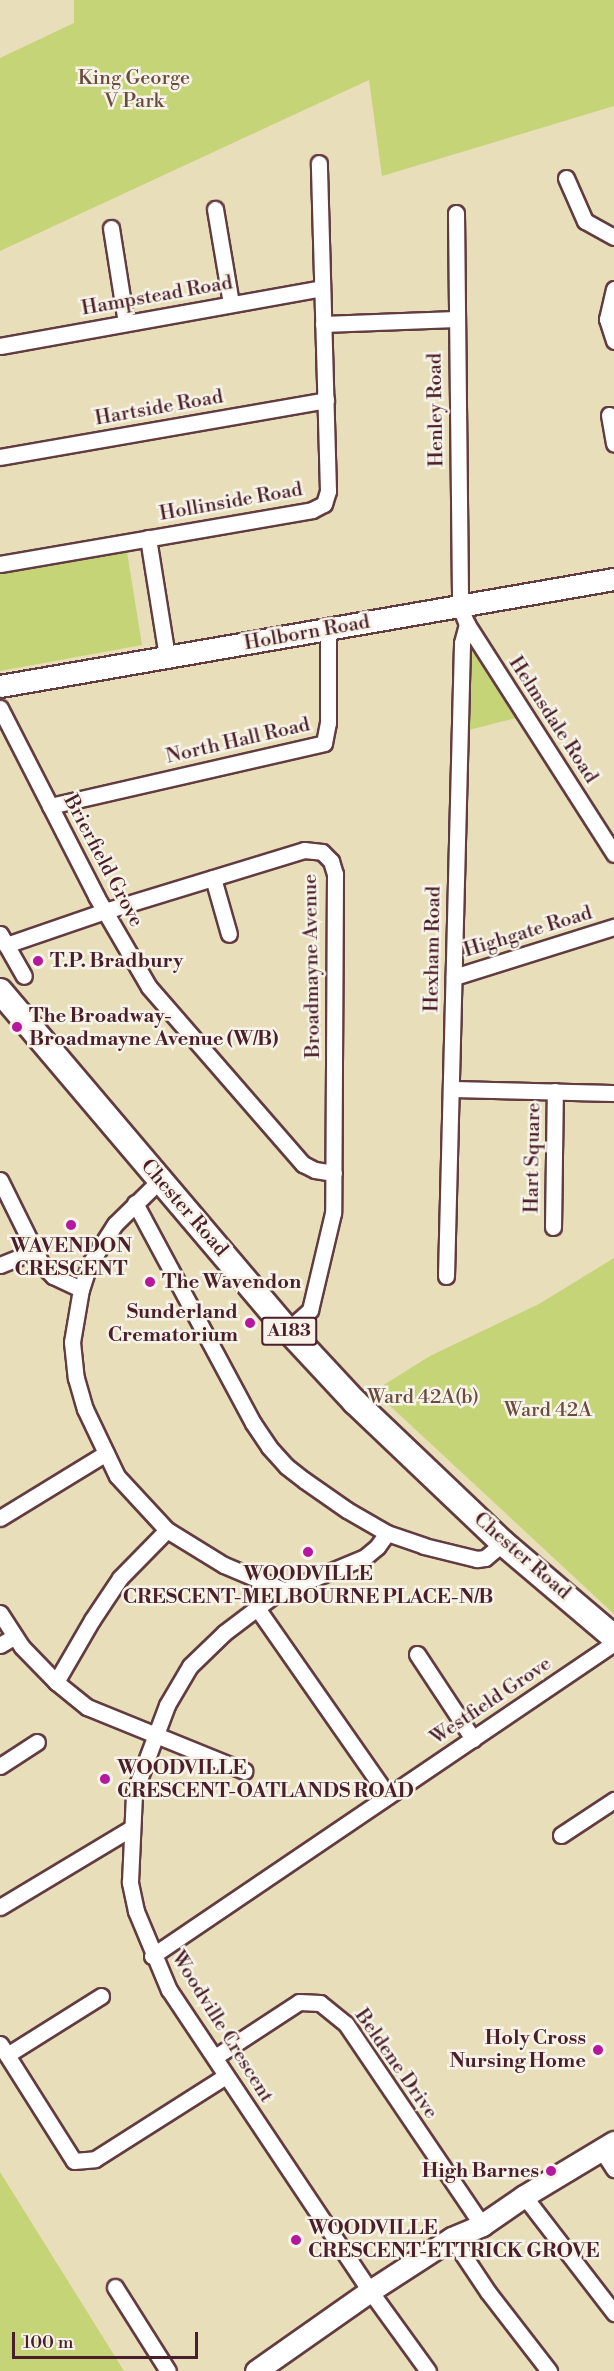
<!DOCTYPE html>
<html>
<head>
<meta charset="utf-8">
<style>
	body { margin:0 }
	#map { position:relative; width:614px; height:2371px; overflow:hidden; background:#e8deba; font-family:"Libre Bodoni",serif }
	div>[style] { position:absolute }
	.green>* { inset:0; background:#c5d476 }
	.roads { filter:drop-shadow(2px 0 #623c40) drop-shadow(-2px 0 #623c40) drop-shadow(0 2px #623c40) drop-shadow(0 -2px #623c40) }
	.street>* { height:15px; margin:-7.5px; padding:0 7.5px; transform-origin:7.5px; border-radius:7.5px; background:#fff }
	.secondary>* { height:21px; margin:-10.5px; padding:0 10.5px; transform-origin:10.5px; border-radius:10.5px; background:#fff }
	.primary>* { height:24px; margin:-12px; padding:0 12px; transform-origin:12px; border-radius:12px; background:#fff }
	.dots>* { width:16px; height:16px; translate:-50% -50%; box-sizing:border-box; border:3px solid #f7f3e8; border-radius:50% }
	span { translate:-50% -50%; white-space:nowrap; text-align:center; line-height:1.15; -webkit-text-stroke:5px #f7f3e8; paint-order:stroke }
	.shield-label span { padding:2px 4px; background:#f7f3e8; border:2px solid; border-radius:4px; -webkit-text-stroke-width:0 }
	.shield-label { font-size:18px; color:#4a1f2b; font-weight:700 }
	.park-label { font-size:20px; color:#694c3e }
	.street-label { font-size:20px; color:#4a1f2b }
	.poi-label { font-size:20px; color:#4a1f2b; font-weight:700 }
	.left { translate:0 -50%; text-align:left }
	.right { translate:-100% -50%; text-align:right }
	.scale { position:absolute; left:12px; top:2332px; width:186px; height:27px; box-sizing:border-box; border:3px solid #4a1f2b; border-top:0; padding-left:8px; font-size:18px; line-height:21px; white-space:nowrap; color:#4a1f2b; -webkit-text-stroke:4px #f7f3e8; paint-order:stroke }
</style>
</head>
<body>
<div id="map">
	<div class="green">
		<div style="clip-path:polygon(74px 0,614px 0,614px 106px,382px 176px,369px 80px,0 251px,0 58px,74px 23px)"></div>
		<div style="clip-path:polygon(127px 552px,142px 645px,0 671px,0 573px)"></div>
		<div style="clip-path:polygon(471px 649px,516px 718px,469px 730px)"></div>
		<div style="clip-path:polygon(614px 1258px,614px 1614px,374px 1391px,430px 1356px,539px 1304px)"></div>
		<div style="clip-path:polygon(0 2172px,124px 2371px,0 2371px)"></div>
	</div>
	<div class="roads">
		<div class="street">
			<div style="left:566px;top:178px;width:47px;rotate:66.2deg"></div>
			<div style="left:585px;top:221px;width:33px;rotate:29deg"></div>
			<div style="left:215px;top:209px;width:96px;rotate:80.4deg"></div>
			<div style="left:456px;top:213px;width:394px;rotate:89.4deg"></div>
			<div style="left:460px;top:607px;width:18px;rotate:68deg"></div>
			<div style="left:467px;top:624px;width:273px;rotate:57.4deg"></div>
			<div style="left:111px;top:228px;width:96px;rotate:81deg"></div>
			<div style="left:614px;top:289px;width:31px;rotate:103deg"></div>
			<div style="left:607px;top:319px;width:23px;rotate:72deg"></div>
			<div style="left:323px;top:324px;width:133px;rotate:-2.2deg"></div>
			<div style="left:0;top:346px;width:327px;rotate:-10.2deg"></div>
			<div style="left:609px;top:415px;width:29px;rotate:80deg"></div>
			<div style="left:0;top:457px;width:331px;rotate:-9.9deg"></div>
			<div style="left:148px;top:538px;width:121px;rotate:80.9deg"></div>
			<div style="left:0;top:564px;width:317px;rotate:-9.8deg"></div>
			<div style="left:312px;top:510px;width:13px;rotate:-27deg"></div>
			<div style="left:324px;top:504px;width:14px;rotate:-73deg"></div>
			<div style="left:328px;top:491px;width:328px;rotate:-91.6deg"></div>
			<div style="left:0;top:708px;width:211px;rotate:62.9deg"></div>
			<div style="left:96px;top:896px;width:105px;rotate:59.8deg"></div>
			<div style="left:149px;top:987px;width:235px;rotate:49deg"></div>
			<div style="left:303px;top:1164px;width:13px;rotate:27deg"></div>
			<div style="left:315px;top:1170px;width:19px;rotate:9deg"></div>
			<div style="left:50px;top:806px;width:281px;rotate:-12.9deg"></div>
			<div style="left:324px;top:743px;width:20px;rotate:-79deg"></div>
			<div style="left:328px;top:723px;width:94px;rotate:-90deg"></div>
			<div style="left:213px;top:878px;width:58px;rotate:74.1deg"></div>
			<div style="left:0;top:934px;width:48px;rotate:60.3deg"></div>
			<div style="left:6px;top:945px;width:105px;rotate:-19deg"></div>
			<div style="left:105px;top:911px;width:208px;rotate:-17deg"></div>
			<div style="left:304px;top:850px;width:18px;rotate:6deg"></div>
			<div style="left:322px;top:852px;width:13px;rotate:45deg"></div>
			<div style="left:331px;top:861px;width:14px;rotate:73deg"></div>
			<div style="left:335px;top:874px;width:339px;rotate:90.3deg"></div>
			<div style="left:333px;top:1213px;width:100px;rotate:103.3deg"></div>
			<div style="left:310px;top:1310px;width:30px;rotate:138deg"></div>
			<div style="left:454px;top:977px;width:168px;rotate:-17.4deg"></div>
			<div style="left:451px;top:1089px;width:163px;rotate:1.4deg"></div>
			<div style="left:161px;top:1179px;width:64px;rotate:135.6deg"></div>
			<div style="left:115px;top:1224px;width:49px;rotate:122.4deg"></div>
			<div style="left:89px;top:1265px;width:25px;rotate:108deg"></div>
			<div style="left:81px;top:1289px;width:54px;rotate:99.6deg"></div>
			<div style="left:72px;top:1342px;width:36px;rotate:84deg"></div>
			<div style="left:76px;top:1378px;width:32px;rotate:74deg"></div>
			<div style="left:85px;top:1409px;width:74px;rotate:64.5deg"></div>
			<div style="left:117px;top:1476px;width:74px;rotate:47.2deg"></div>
			<div style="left:167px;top:1530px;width:67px;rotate:31.6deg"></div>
			<div style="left:224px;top:1565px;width:67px;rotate:22.8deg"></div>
			<div style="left:0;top:1180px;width:95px;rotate:63.7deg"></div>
			<div style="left:42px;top:1265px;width:16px;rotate:45deg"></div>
			<div style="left:53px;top:1276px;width:31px;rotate:25deg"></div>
			<div style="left:135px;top:1203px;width:250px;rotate:61.8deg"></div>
			<div style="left:253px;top:1423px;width:29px;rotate:56deg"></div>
			<div style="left:269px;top:1447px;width:25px;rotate:48deg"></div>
			<div style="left:286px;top:1466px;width:23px;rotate:38deg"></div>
			<div style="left:304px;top:1480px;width:52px;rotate:34.9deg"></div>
			<div style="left:347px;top:1510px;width:46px;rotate:29.9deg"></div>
			<div style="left:553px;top:1227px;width:136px;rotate:-89.2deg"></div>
			<div style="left:0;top:1265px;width:37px;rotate:-22deg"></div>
			<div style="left:446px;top:1276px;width:633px;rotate:-88.55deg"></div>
			<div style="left:462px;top:643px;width:20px;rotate:-75deg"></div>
			<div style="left:0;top:1518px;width:124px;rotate:-31.5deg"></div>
			<div style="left:257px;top:1608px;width:229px;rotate:55.1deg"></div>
			<div style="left:0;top:1613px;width:40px;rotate:57.1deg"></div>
			<div style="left:22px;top:1647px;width:49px;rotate:45.8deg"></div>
			<div style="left:56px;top:1682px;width:40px;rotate:39deg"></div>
			<div style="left:87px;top:1707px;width:170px;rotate:22.1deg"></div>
			<div style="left:0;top:1645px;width:17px;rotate:-31deg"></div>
			<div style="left:417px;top:1654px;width:102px;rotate:56.6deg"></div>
			<div style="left:56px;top:1682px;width:72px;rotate:-59.9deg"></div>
			<div style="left:92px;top:1620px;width:50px;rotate:-56.3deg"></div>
			<div style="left:120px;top:1578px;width:67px;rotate:-45.6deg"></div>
			<div style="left:0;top:1766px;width:44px;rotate:-33deg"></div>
			<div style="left:561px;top:1835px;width:64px;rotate:-33.4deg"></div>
			<div style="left:0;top:1907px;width:152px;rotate:-31deg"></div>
			<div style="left:152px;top:1956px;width:558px;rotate:-34.12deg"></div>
			<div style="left:0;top:2044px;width:138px;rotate:57.7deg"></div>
			<div style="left:74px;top:2161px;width:21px;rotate:-5deg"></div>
			<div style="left:95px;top:2159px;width:155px;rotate:-32.4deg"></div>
			<div style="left:7px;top:2055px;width:111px;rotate:-32.1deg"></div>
			<div style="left:215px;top:2057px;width:100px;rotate:-33.2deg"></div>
			<div style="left:299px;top:2002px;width:21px;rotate:3deg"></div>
			<div style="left:320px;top:2003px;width:33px;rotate:39deg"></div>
			<div style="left:346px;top:2024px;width:243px;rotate:55.9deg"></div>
			<div style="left:601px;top:2149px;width:24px;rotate:57deg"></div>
			<div style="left:524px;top:2196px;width:148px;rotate:52.4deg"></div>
			<div style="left:452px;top:2238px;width:65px;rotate:56.3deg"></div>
			<div style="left:488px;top:2292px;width:100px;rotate:52.3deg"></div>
			<div style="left:115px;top:2287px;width:99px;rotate:57.8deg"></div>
			<div style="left:428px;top:2371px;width:99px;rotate:-125.9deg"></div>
			<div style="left:370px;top:2291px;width:362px;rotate:-123.7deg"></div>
			<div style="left:169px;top:1990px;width:86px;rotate:-112.7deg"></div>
			<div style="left:136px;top:1911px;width:30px;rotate:-102deg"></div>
			<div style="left:130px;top:1882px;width:89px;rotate:-87.4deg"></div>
			<div style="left:134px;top:1793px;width:94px;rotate:-69.4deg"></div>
			<div style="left:167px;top:1705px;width:45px;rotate:-59.5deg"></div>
			<div style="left:190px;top:1666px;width:47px;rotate:-44.1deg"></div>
			<div style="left:224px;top:1633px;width:63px;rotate:-37.2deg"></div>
			<div style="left:274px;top:1595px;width:99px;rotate:-22.7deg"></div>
			<div style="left:365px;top:1557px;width:16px;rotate:-40deg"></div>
			<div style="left:377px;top:1547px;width:17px;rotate:-54deg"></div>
			<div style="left:387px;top:1533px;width:39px;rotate:19deg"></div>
			<div style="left:424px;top:1546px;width:55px;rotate:13.8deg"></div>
			<div style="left:477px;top:1559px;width:8px;rotate:-7deg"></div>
			<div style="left:485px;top:1558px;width:23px;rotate:-40deg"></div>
		</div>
		<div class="secondary">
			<div style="left:0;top:686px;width:623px;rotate:-9.89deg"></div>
			<div style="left:256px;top:2371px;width:139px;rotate:-35.1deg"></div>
			<div style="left:370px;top:2291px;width:98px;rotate:-32.9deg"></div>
			<div style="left:452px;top:2238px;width:33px;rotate:-23deg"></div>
			<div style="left:482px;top:2225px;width:51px;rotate:-34.6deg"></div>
			<div style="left:524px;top:2196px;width:105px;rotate:-31deg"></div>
		</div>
		<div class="primary">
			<div style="left:0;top:991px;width:445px;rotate:49.7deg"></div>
			<div style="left:288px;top:1330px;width:98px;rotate:47.1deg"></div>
			<div style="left:355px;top:1402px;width:204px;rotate:43.6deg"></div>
			<div style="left:503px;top:1543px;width:145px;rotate:40.3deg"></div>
		</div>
	</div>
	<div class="dots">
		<div style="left:38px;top:961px;background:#b5179e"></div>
		<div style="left:17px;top:1027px;background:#b5179e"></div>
		<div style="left:71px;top:1225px;background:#b5179e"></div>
		<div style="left:150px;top:1282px;background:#b5179e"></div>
		<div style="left:250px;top:1323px;background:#b5179e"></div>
		<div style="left:308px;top:1552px;background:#b5179e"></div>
		<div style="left:105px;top:1779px;background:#b5179e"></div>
		<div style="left:598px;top:2050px;background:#b5179e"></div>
		<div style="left:551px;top:2171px;background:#b5179e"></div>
		<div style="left:296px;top:2240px;background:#b5179e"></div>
	</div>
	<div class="shield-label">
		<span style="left:289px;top:1331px">A183</span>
	</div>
	<div class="park-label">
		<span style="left:134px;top:90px">King George<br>V Park</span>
		<span style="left:423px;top:1397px">Ward 42A(b)</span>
		<span style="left:548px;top:1410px">Ward 42A</span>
	</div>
	<div class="street-label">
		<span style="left:157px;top:296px;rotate:-10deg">Hampstead Road</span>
		<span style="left:159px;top:408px;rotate:-10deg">Hartside Road</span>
		<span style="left:436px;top:410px;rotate:-91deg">Henley Road</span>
		<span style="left:231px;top:502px;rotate:-10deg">Hollinside Road</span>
		<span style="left:307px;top:633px;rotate:-10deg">Holborn Road</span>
		<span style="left:553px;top:720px;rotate:57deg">Helmsdale Road</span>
		<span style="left:238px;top:741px;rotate:-13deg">North Hall Road</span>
		<span style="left:103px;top:861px;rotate:62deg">Brierfield Grove</span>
		<span style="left:528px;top:932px;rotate:-17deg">Highgate Road</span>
		<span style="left:433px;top:949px;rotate:-89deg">Hexham Road</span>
		<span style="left:312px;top:966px;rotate:-91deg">Broadmayne Avenue</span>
		<span style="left:533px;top:1158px;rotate:-89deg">Hart Square</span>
		<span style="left:184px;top:1208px;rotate:49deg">Chester Road</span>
		<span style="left:522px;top:1556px;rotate:41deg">Chester Road</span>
		<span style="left:491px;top:1701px;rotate:-34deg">Westfield Grove</span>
		<span style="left:222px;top:2027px;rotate:58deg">Woodville Crescent</span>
		<span style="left:396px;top:2064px;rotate:55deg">Beldene Drive</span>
	</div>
	<div class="poi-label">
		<span class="left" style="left:50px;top:961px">T.P. Bradbury</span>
		<span class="left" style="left:29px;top:1028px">The Broadway-<br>Broadmayne Avenue (W/B)</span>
		<span style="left:71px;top:1258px">WAVENDON<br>CRESCENT</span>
		<span class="left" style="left:162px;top:1282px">The Wavendon</span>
		<span class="right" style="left:238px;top:1324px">Sunderland<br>Crematorium</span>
		<span style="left:308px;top:1586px">WOODVILLE<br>CRESCENT-MELBOURNE PLACE-N/B</span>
		<span class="left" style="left:117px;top:1780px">WOODVILLE<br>CRESCENT-OATLANDS ROAD</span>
		<span class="right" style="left:586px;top:2050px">Holy Cross<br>Nursing Home</span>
		<span class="right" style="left:539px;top:2171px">High Barnes</span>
		<span class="left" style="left:308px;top:2240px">WOODVILLE<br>CRESCENT-ETTRICK GROVE</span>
	</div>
	<div class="scale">100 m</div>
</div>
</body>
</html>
